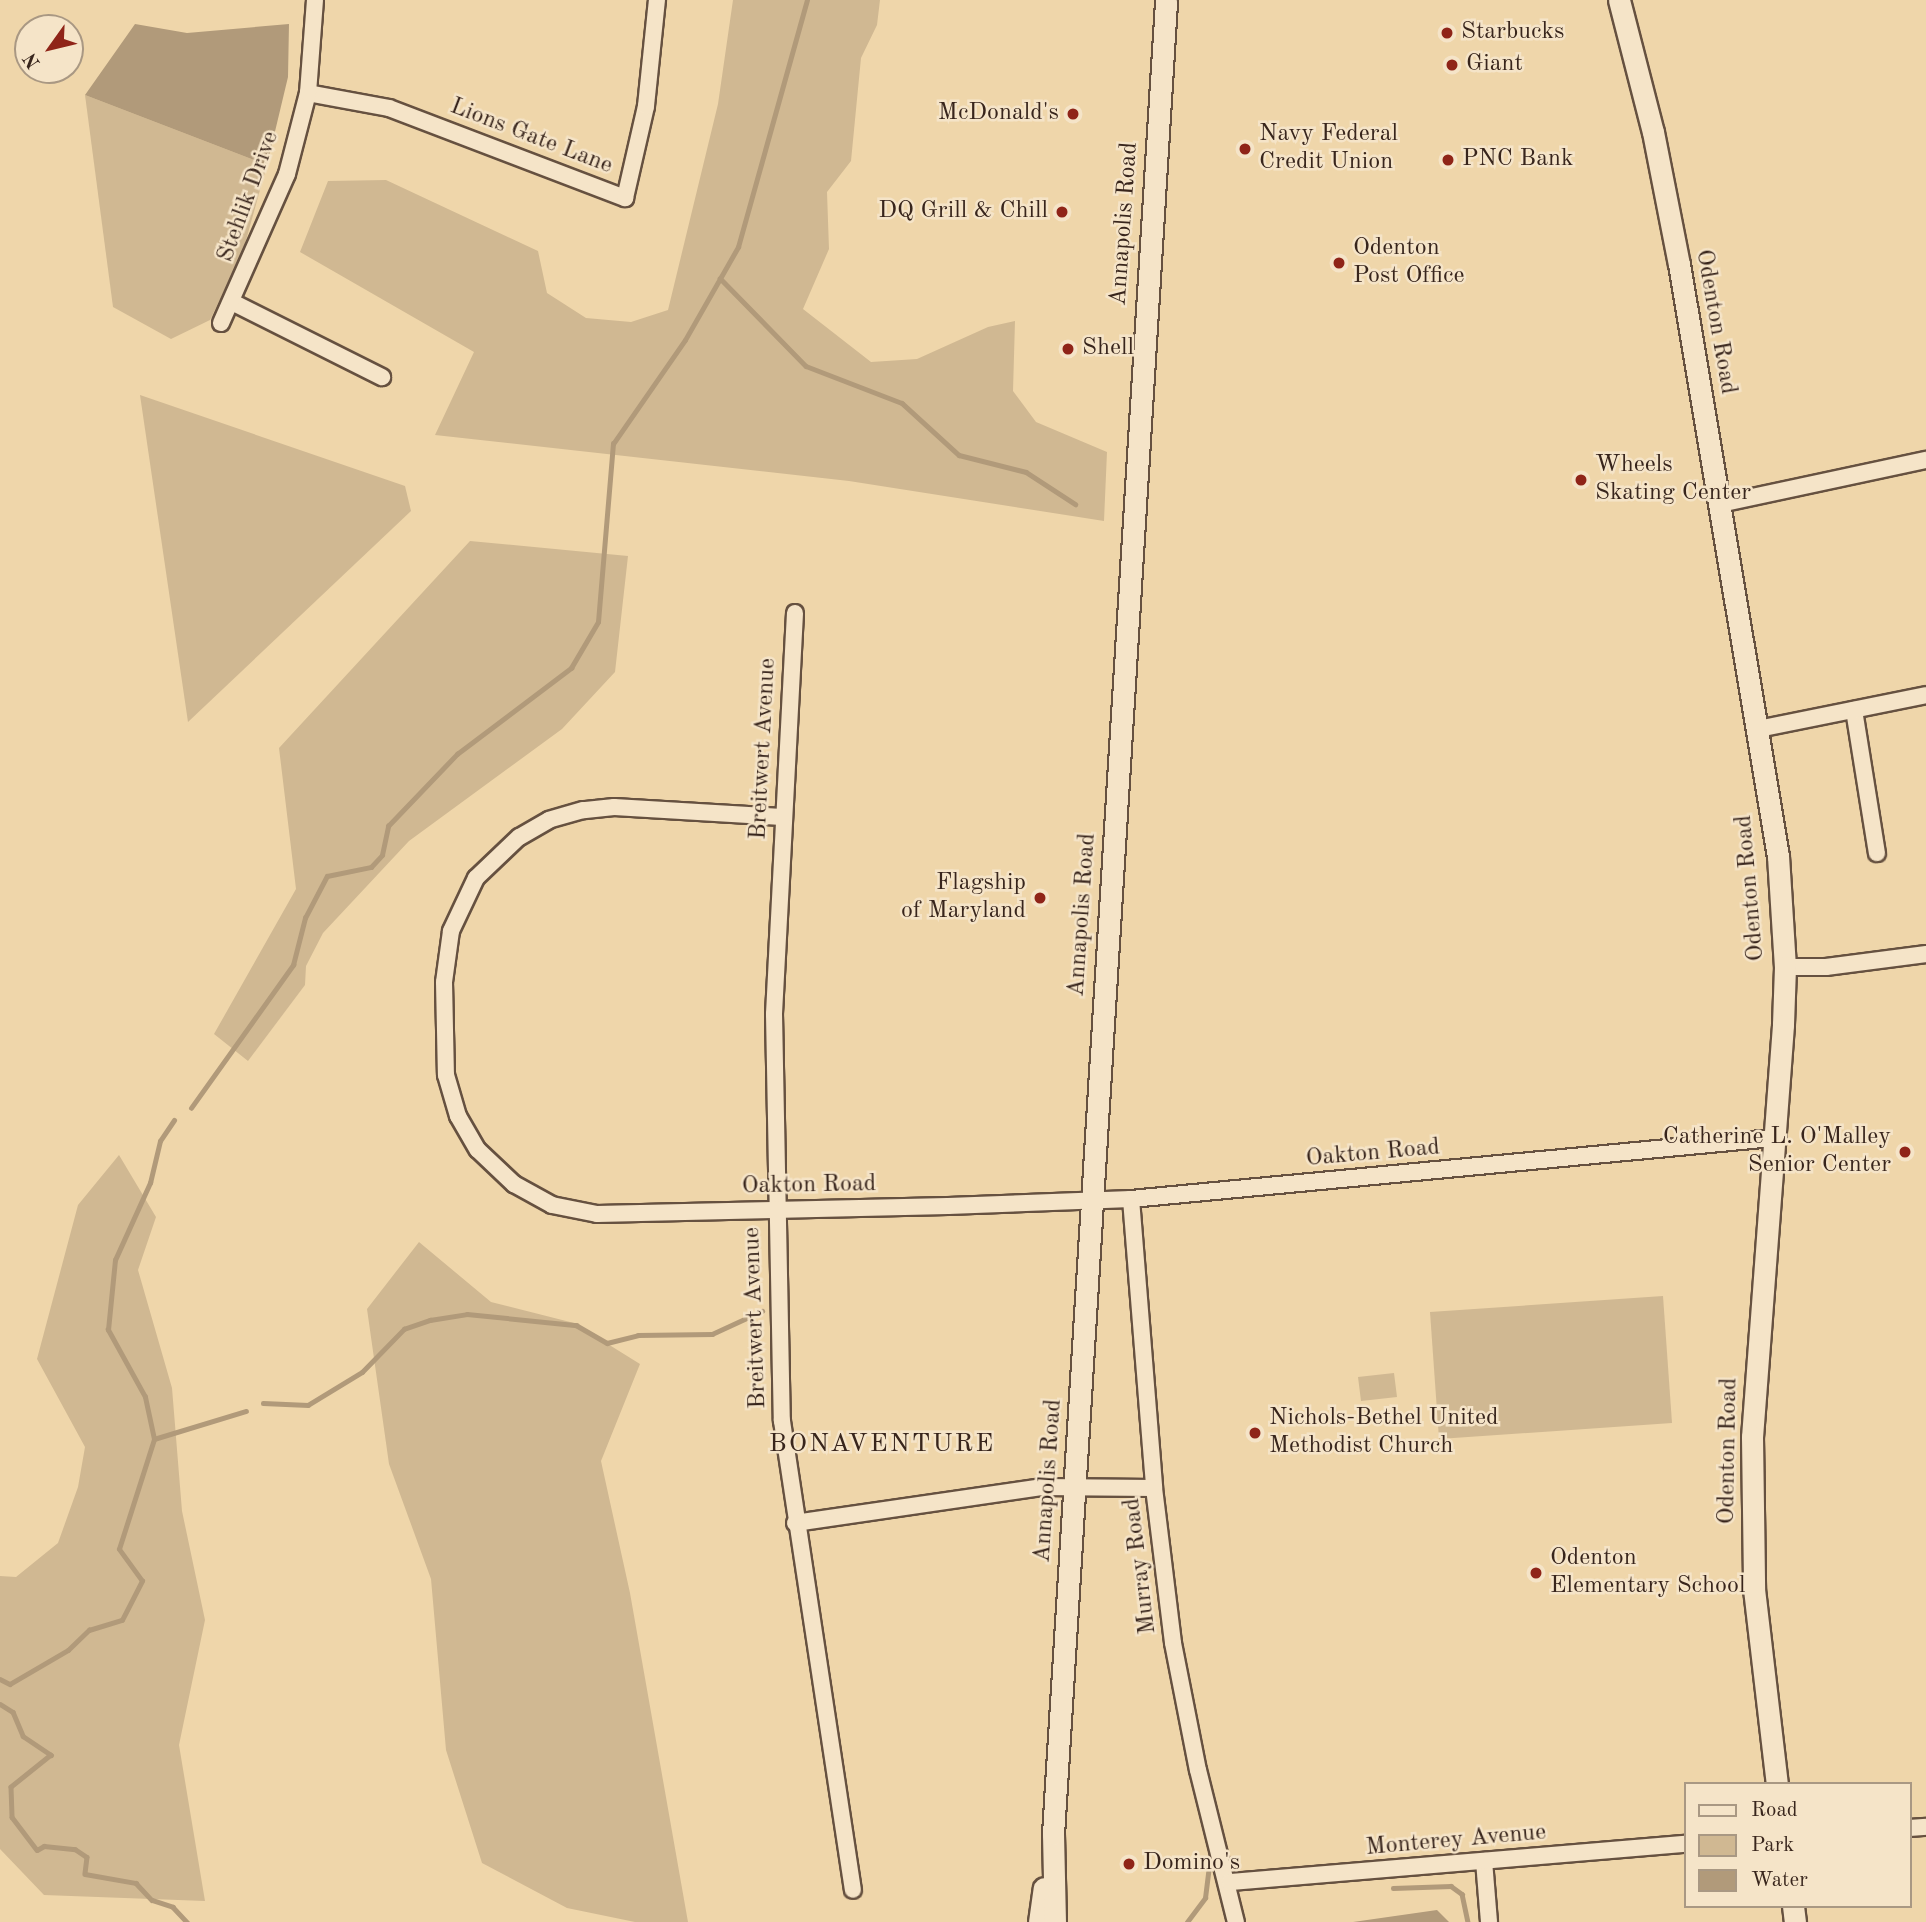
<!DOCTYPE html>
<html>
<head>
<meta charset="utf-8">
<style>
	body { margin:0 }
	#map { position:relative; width:1926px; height:1922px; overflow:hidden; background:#efd6aa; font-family:"Old Standard TT",serif }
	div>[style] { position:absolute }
	.green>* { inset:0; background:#d0b892 }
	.water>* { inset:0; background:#b19a7a }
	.stream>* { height:4.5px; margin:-2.25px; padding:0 2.25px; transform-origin:2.25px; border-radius:2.25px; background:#b19a7a }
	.roads { filter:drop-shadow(2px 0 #665140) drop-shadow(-2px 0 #665140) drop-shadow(0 2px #665140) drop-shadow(0 -2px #665140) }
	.street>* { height:16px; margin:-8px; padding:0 8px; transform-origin:8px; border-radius:8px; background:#f5e4c8 }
	.secondary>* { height:21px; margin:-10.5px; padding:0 10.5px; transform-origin:10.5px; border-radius:10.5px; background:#f5e4c8 }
	.dots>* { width:19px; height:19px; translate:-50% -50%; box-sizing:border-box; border:4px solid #f5e4c8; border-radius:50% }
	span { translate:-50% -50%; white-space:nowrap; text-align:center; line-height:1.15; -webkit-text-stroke:5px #f5e4c8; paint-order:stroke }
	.poi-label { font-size:24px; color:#38251c }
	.left { translate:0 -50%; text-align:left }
	.right { translate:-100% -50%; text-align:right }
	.street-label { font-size:24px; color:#38251c }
	.neighbourhood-label { font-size:26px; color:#38251c; letter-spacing:2px }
	.legend { position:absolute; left:1684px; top:1782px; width:228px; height:126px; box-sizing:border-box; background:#f5e4c8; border:2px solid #a99883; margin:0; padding:9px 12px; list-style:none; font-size:21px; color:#38251c }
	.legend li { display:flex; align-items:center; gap:14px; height:35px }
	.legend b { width:35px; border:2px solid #a99883 }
	.north { position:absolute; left:14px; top:14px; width:70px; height:70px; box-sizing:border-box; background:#f5e4c8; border:2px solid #a99883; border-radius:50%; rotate:236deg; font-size:19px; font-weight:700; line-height:28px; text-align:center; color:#38251c }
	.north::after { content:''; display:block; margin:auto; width:24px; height:32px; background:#8f2418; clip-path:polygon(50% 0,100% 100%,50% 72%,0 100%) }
</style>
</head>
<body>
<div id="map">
	<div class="green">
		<div style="clip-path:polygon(733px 0,880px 0,877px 25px,861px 58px,851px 161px,827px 192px,829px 249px,803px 309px,871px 362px,917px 359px,988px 327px,1015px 321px,1013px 391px,1036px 422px,1107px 452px,1104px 521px,849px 481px,435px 435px,474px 352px,300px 252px,328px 181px,386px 180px,538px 251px,547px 293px,586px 318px,631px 322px,668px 310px,718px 104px)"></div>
		<div style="clip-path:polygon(85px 95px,267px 165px,243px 251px,210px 320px,171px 339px,113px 307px)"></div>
		<div style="clip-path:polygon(140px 395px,405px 486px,411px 511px,188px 722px)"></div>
		<div style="clip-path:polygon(470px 541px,628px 556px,615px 672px,562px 729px,409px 841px,323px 933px,306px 966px,305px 985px,248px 1061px,214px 1034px,296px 889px,279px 748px)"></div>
		<div style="clip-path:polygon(119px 1155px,156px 1217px,138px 1270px,172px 1388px,182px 1511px,205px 1620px,179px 1745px,205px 1901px,44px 1895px,0 1849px,0 1576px,16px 1577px,58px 1543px,78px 1487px,85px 1447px,37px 1359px,78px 1205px)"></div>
		<div style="clip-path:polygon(419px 1242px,491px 1302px,574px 1323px,640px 1364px,601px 1461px,630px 1593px,688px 1922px,635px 1922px,567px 1908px,482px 1863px,446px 1750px,431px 1579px,389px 1464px,367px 1309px)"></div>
		<div style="clip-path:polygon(1663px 1296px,1672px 1423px,1439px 1439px,1430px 1312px)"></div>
		<div style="clip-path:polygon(1394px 1373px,1397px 1397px,1361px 1401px,1358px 1377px)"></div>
	</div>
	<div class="water">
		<div style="clip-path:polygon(135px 24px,187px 33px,289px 24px,288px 77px,267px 165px,85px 95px)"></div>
		<div style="clip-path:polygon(1437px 1910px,1449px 1922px,1353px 1922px)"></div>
	</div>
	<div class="stream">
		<div style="left:720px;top:278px;width:123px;rotate:45.7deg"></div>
		<div style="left:806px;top:366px;width:103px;rotate:21.1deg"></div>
		<div style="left:902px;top:403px;width:77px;rotate:42.4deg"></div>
		<div style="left:959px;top:455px;width:69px;rotate:14.2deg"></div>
		<div style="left:1026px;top:472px;width:59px;rotate:33.1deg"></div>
		<div style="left:191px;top:1108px;width:176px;rotate:-54.5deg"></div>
		<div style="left:293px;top:965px;width:49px;rotate:-75.7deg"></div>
		<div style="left:305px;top:918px;width:47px;rotate:-62.4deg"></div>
		<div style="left:327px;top:876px;width:45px;rotate:-11.6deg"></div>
		<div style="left:371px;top:867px;width:16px;rotate:-47deg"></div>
		<div style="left:382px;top:855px;width:30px;rotate:-78deg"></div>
		<div style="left:388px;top:826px;width:100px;rotate:-46.2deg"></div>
		<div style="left:457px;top:754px;width:143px;rotate:-37deg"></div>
		<div style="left:571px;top:668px;width:53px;rotate:-59.6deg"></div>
		<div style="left:598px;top:622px;width:179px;rotate:-85.2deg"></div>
		<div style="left:613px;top:444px;width:126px;rotate:-55.3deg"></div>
		<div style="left:685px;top:340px;width:107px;rotate:-60.3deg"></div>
		<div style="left:738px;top:247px;width:256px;rotate:-74.4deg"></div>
		<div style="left:263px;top:1403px;width:45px;rotate:2.5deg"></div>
		<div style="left:308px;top:1405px;width:63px;rotate:-31.4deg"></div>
		<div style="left:362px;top:1372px;width:60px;rotate:-45.7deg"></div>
		<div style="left:404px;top:1329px;width:28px;rotate:-19deg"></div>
		<div style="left:430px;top:1320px;width:37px;rotate:-9deg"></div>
		<div style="left:467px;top:1314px;width:110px;rotate:5.8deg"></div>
		<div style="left:576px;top:1325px;width:36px;rotate:30deg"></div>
		<div style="left:607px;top:1343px;width:32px;rotate:-14deg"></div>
		<div style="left:638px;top:1335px;width:74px;rotate:-0.8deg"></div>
		<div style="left:712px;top:1334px;width:55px;rotate:-24.7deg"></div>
		<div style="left:154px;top:1439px;width:96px;rotate:-16.9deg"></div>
		<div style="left:0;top:1679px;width:11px;rotate:27deg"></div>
		<div style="left:10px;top:1684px;width:67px;rotate:-30.4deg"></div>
		<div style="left:68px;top:1650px;width:29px;rotate:-44deg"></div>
		<div style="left:89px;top:1630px;width:34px;rotate:-17deg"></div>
		<div style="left:122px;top:1620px;width:44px;rotate:-62.9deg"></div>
		<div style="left:142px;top:1581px;width:39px;rotate:-126deg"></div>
		<div style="left:119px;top:1549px;width:115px;rotate:-72.3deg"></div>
		<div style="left:154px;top:1439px;width:43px;rotate:-102.1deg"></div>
		<div style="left:145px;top:1397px;width:77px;rotate:-118.9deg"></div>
		<div style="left:108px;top:1330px;width:70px;rotate:-84.3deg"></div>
		<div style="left:115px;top:1260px;width:85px;rotate:-65.6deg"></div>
		<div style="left:150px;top:1183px;width:43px;rotate:-76.6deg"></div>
		<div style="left:160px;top:1141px;width:25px;rotate:-56deg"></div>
		<div style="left:0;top:1704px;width:15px;rotate:32deg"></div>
		<div style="left:13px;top:1712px;width:26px;rotate:67deg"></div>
		<div style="left:23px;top:1736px;width:34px;rotate:34deg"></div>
		<div style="left:51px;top:1755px;width:51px;rotate:141.3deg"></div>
		<div style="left:11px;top:1787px;width:30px;rotate:88deg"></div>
		<div style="left:12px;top:1817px;width:41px;rotate:52.9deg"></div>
		<div style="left:37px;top:1850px;width:8px;rotate:-30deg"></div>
		<div style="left:44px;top:1846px;width:31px;rotate:6deg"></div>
		<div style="left:75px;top:1849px;width:14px;rotate:34deg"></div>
		<div style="left:87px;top:1857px;width:17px;rotate:97deg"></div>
		<div style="left:85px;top:1874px;width:52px;rotate:10deg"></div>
		<div style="left:136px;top:1883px;width:23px;rotate:47deg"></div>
		<div style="left:152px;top:1900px;width:22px;rotate:18deg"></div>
		<div style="left:173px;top:1907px;width:21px;rotate:47deg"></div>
		<div style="left:1393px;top:1888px;width:58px;rotate:-2deg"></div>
		<div style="left:1451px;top:1886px;width:14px;rotate:36deg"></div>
		<div style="left:1462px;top:1894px;width:29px;rotate:78deg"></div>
		<div style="left:1187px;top:1922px;width:30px;rotate:-53deg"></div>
		<div style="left:1205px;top:1898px;width:48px;rotate:-82.9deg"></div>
	</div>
	<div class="roads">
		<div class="street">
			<div style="left:308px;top:93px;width:82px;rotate:10.5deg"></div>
			<div style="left:389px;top:108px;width:253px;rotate:20.9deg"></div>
			<div style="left:625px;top:198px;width:94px;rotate:-77.1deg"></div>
			<div style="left:646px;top:106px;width:107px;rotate:-84.1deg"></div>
			<div style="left:232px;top:302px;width:168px;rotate:26.6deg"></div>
			<div style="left:221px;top:323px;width:163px;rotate:-66.1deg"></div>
			<div style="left:287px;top:174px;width:84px;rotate:-75.5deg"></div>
			<div style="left:308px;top:93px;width:93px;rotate:-85.7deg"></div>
			<div style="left:1720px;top:504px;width:211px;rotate:-12.1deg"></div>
			<div style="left:795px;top:613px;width:402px;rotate:93deg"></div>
			<div style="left:774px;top:1014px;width:407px;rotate:88.9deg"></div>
			<div style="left:782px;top:1421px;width:474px;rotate:81.4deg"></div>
			<div style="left:1854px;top:710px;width:145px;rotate:80.9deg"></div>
			<div style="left:1758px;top:729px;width:171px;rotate:-11.4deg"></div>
			<div style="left:782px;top:817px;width:168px;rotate:-176.6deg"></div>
			<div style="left:614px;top:807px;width:31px;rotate:174deg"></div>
			<div style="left:583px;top:810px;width:35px;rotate:164deg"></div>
			<div style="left:549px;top:820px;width:34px;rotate:150deg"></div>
			<div style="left:519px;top:837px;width:59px;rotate:136.4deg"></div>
			<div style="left:476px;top:878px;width:59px;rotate:115.3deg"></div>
			<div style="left:451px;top:931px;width:51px;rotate:97.8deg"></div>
			<div style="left:444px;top:982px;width:93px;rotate:88.8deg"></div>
			<div style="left:446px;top:1075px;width:43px;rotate:73.7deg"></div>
			<div style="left:458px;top:1116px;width:39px;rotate:60deg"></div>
			<div style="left:478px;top:1150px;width:50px;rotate:43.4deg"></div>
			<div style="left:514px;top:1184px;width:43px;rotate:28.9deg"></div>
			<div style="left:552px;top:1205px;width:46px;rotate:11.3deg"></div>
			<div style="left:597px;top:1214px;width:351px;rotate:-1.3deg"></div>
			<div style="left:948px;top:1206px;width:183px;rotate:-2.2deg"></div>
			<div style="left:1131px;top:1199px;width:645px;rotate:-5.43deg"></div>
			<div style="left:1785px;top:967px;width:41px"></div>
			<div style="left:1826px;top:967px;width:101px;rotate:-7.4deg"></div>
			<div style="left:1131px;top:1199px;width:290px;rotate:85.4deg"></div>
			<div style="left:1154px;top:1488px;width:156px;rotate:83deg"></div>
			<div style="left:1173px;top:1643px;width:129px;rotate:78.9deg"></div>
			<div style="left:1198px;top:1770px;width:157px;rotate:76deg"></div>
			<div style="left:795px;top:1523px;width:249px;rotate:-8.3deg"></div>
			<div style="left:1041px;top:1487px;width:113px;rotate:0.5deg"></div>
			<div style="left:1910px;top:1828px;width:16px;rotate:-4deg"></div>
			<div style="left:1484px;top:1861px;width:61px;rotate:85.3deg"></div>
			<div style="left:1230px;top:1882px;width:458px;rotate:-4.8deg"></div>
		</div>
		<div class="secondary">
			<div style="left:1619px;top:0;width:136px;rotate:75.6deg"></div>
			<div style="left:1653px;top:132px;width:135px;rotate:78.9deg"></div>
			<div style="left:1679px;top:264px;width:600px;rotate:80.51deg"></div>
			<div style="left:1778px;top:856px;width:111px;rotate:86.4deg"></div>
			<div style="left:1785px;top:967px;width:58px;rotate:92deg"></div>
			<div style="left:1783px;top:1025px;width:413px;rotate:94.3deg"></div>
			<div style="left:1752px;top:1437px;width:152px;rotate:89.2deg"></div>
			<div style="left:1754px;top:1589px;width:196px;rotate:83.3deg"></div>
			<div style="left:1793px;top:1906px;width:16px;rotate:83deg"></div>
			<div style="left:1039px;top:1922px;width:34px;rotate:-82deg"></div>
			<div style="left:1055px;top:1922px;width:88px;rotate:-91.3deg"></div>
			<div style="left:1053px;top:1834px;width:1837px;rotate:-86.47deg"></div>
		</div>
	</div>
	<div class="dots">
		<div style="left:1447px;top:33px;background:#8f2418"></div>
		<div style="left:1452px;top:65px;background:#8f2418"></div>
		<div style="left:1073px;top:114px;background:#8f2418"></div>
		<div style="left:1245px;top:149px;background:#8f2418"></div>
		<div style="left:1448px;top:160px;background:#8f2418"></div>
		<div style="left:1062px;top:212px;background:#8f2418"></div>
		<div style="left:1339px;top:263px;background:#8f2418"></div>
		<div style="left:1068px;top:349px;background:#8f2418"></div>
		<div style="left:1581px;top:480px;background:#8f2418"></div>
		<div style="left:1040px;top:898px;background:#8f2418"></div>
		<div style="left:1905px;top:1152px;background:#8f2418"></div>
		<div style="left:1255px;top:1433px;background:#8f2418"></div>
		<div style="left:1536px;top:1573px;background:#8f2418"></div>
		<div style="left:1129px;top:1864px;background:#8f2418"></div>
	</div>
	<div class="poi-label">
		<span class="left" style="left:1461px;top:33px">Starbucks</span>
		<span class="left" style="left:1466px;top:65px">Giant</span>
		<span class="right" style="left:1059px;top:114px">McDonald's</span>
		<span class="left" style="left:1259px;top:149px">Navy Federal<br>Credit Union</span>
		<span class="left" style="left:1462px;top:160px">PNC Bank</span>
		<span class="right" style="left:1048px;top:212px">DQ Grill &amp; Chill</span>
		<span class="left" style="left:1353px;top:263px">Odenton<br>Post Office</span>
		<span class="left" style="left:1082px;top:349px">Shell</span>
		<span class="left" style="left:1595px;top:480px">Wheels<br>Skating Center</span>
		<span class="right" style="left:1026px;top:898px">Flagship<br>of Maryland</span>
		<span class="right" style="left:1891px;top:1152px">Catherine L. O'Malley<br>Senior Center</span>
		<span class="left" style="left:1269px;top:1433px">Nichols-Bethel United<br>Methodist Church</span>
		<span class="left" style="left:1550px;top:1573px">Odenton<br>Elementary School</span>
		<span class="left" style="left:1143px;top:1864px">Domino's</span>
	</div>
	<div class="street-label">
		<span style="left:531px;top:137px;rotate:21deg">Lions Gate Lane</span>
		<span style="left:249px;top:197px;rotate:-70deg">Stehlik Drive</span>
		<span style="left:1125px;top:224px;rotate:-86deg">Annapolis Road</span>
		<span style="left:1715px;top:322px;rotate:80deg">Odenton Road</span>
		<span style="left:764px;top:749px;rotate:-87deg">Breitwert Avenue</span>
		<span style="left:1751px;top:888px;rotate:-95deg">Odenton Road</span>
		<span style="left:1083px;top:915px;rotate:-86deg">Annapolis Road</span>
		<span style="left:1373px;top:1154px;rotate:-5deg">Oakton Road</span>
		<span style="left:809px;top:1186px;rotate:-1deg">Oakton Road</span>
		<span style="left:756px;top:1318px;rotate:-92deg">Breitwert Avenue</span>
		<span style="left:1729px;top:1451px;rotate:-89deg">Odenton Road</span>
		<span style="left:1049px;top:1481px;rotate:-86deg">Annapolis Road</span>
		<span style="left:1141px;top:1566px;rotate:-97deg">Murray Road</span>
		<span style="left:1456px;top:1841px;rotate:-5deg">Monterey Avenue</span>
	</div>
	<div class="neighbourhood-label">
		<span style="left:882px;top:1445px">BONAVENTURE</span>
	</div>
	<ul class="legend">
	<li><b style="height:9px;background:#f5e4c8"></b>Road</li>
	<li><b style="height:19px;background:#d0b892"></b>Park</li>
	<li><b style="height:19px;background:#b19a7a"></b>Water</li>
	</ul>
	<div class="north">N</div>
</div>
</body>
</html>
